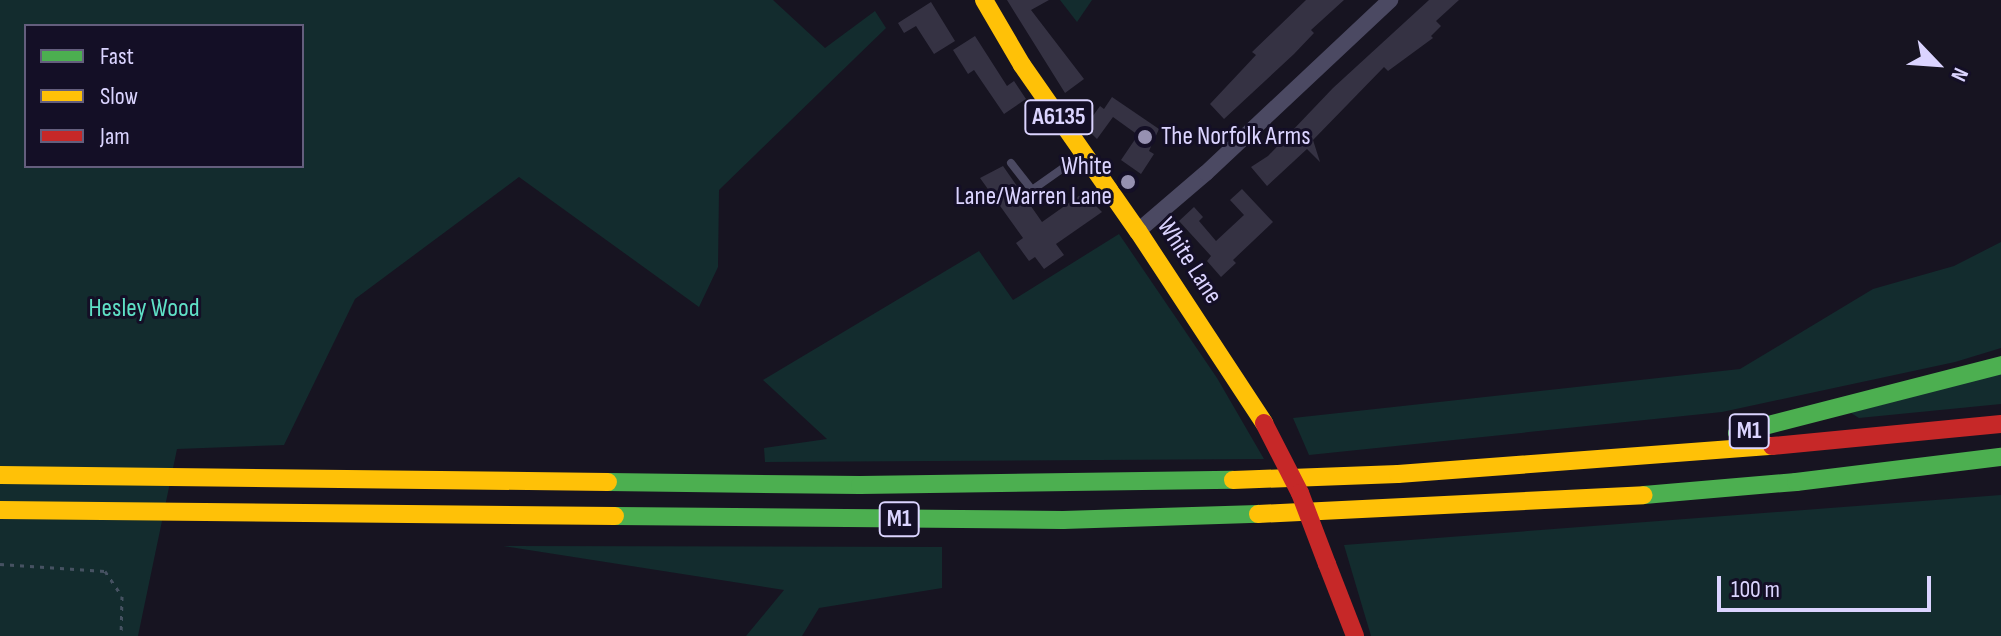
<!DOCTYPE html>
<html>
<head>
<meta charset="utf-8">
<style>
	body { margin:0 }
	#map { position:relative; width:2001px; height:636px; overflow:hidden; background:#171421; font-family:"Sofia Sans Condensed",sans-serif }
	div>[style] { position:absolute }
	.green>* { inset:0; background:#132c2e }
	.building>* { inset:0; background:#353243 }
	.path>* { height:3px; margin-top:-1.5px; transform-origin:0; background:repeating-linear-gradient(90deg,#465262 0 4px,transparent 0 10px) }
	.lane>* { height:8px; margin:-4px; padding:0 4px; transform-origin:4px; border-radius:4px; background:#4b4962 }
	.street>* { height:16px; margin:-8px; padding:0 8px; transform-origin:8px; border-radius:8px; background:#4b4962 }
	.fast>* { height:18px; margin:-9px; padding:0 9px; transform-origin:9px; border-radius:9px; background:#4caf50 }
	.slow>* { height:18px; margin:-9px; padding:0 9px; transform-origin:9px; border-radius:9px; background:#ffc107 }
	.jam>* { height:18px; margin:-9px; padding:0 9px; transform-origin:9px; border-radius:9px; background:#c62828 }
	.jam-bridge>* { height:18px; margin:-9px; padding:0 9px; transform-origin:9px; border-radius:9px; background:#c62828 }
	.dots>* { width:22px; height:22px; translate:-50% -50%; box-sizing:border-box; border:4px solid #140f26; border-radius:50% }
	span { translate:-50% -50%; white-space:nowrap; text-align:center; line-height:1.15; -webkit-text-stroke:6px #140f26; paint-order:stroke }
	.shield-label span { padding:2px 6px; background:#140f26; border:2px solid; border-radius:6px; -webkit-text-stroke-width:0 }
	.shield-label { font-size:24px; color:#dbd4ff; font-weight:700 }
	.poi-label { font-size:26px; color:#dbd4ff }
	.left { translate:0 -50%; text-align:left }
	.right { translate:-100% -50%; text-align:right }
	.street-label { font-size:26px; color:#dbd4ff }
	.park-label { font-size:26px; color:#5fe0c6 }
	.legend { position:absolute; left:24px; top:24px; width:280px; height:144px; box-sizing:border-box; background:#140f26; border:2px solid #645e7d; margin:0; padding:10px 14px; list-style:none; font-size:24px; color:#dbd4ff }
	.legend li { display:flex; align-items:center; gap:16px; height:40px }
	.legend b { width:40px; border:2px solid #645e7d }
	.north { position:absolute; left:1897px; top:24px; width:80px; height:80px; -webkit-text-stroke:6px #140f26; paint-order:stroke; rotate:115deg; font-size:22px; font-weight:700; line-height:32px; text-align:center; color:#dbd4ff }
	.north::after { content:''; display:block; margin:auto; width:28px; height:36px; background:#dbd4ff; clip-path:polygon(50% 0,100% 100%,50% 72%,0 100%) }
	.scale { position:absolute; left:1717px; top:576px; width:214px; height:36px; box-sizing:border-box; border:4px solid #dbd4ff; border-top:0; padding-left:10px; font-size:24px; line-height:28px; white-space:nowrap; color:#dbd4ff; -webkit-text-stroke:6px #140f26; paint-order:stroke }
</style>
</head>
<body>
<div id="map">
	<div class="green">
		<div style="clip-path:polygon(evenodd,0 0,773px 0,825px 48px,875px 11px,886px 28px,719px 190px,718px 267px,699px 307px,519px 177px,355px 299px,284px 445px,177px 449px,138px 636px,0 636px,0 0,26px 26px,302px 26px,302px 166px,26px 166px,26px 26px)"></div>
		<div style="clip-path:polygon(1060px 0,1092px 0,1077px 22px)"></div>
		<div style="clip-path:polygon(1119px 234px,1217px 378px,1264px 459px,765px 462px,764px 448px,827px 439px,763px 380px,979px 251px,1013px 300px)"></div>
		<div style="clip-path:polygon(2001px 242px,2001px 348px,1955px 362px,1722px 412px,1309px 455px,1293px 418px,1740px 369px,1873px 289px,1954px 266px)"></div>
		<div style="clip-path:polygon(2001px 372px,2001px 404px,1859px 418px,1851px 413px)"></div>
		<div style="clip-path:polygon(2001px 495px,2001px 636px,1371px 636px,1344px 545px)"></div>
		<div style="clip-path:polygon(503px 546px,942px 547px,942px 588px,819px 608px,802px 636px,746px 636px,784px 590px)"></div>
	</div>
	<div class="building">
		<div style="clip-path:polygon(1007px 0,1049px 0,1031px 10px,1084px 79px,1065px 93px)"></div>
		<div style="clip-path:polygon(1306px 0,1344px 0,1311px 30px,1314px 33px,1294px 54px,1224px 119px,1210px 104px,1256px 55px,1252px 52px)"></div>
		<div style="clip-path:polygon(1429px 0,1459px 0,1436px 21px,1441px 26px,1431px 36px,1433px 38px,1388px 71px,1384px 67px,1313px 140px,1320px 162px,1307px 149px,1267px 186px,1251px 167px,1268px 156px,1333px 88px)"></div>
		<div style="clip-path:polygon(931px 2px,955px 41px,934px 54px,916px 26px,904px 33px,898px 23px)"></div>
		<div style="clip-path:polygon(975px 36px,1007px 86px,1014px 81px,1026px 99px,1004px 114px,974px 70px,968px 74px,953px 50px)"></div>
		<div style="clip-path:polygon(1112px 97px,1159px 129px,1149px 151px,1154px 154px,1141px 174px,1121px 160px,1138px 135px,1113px 117px,1097px 139px,1085px 127px,1100px 106px,1104px 109px)"></div>
		<div style="clip-path:polygon(1003px 166px,1042px 222px,1083px 193px,1102px 212px,1056px 244px,1064px 255px,1044px 269px,1035px 257px,1029px 261px,1016px 243px,1023px 238px,980px 178px)"></div>
		<div style="clip-path:polygon(1242px 189px,1273px 222px,1233px 260px,1236px 263px,1221px 277px,1207px 261px,1211px 256px,1179px 221px,1194px 207px,1203px 217px,1199px 221px,1216px 241px,1244px 215px,1230px 200px)"></div>
	</div>
	<div class="path">
		<div style="left:0;top:564px;width:105px;rotate:3.8deg"></div>
		<div style="left:105px;top:571px;width:30px;rotate:56deg"></div>
		<div style="left:122px;top:596px;width:40px;rotate:91.4deg"></div>
	</div>
	<div class="lane">
		<div style="left:1011px;top:163px;width:34px;rotate:52deg"></div>
		<div style="left:1032px;top:190px;width:59px;rotate:-35.3deg"></div>
	</div>
	<div class="street">
		<div style="left:1138px;top:231px;width:89px;rotate:-40.5deg"></div>
		<div style="left:1206px;top:173px;width:253px;rotate:-43.2deg"></div>
	</div>
	<div class="fast">
		<div style="left:1737px;top:433px;width:273px;rotate:-14.4deg"></div>
		<div style="left:608px;top:482px;width:252px;rotate:0.7deg"></div>
		<div style="left:860px;top:485px;width:373px;rotate:-0.8deg"></div>
		<div style="left:1644px;top:495px;width:153px;rotate:-4.9deg"></div>
		<div style="left:1796px;top:482px;width:207px;rotate:-7deg"></div>
		<div style="left:615px;top:516px;width:448px;rotate:0.5deg"></div>
		<div style="left:1063px;top:520px;width:195px;rotate:-1.8deg"></div>
	</div>
	<div class="slow">
		<div style="left:984px;top:0;width:75px;rotate:59.7deg"></div>
		<div style="left:1022px;top:65px;width:203px;rotate:55.1deg"></div>
		<div style="left:1138px;top:231px;width:230px;rotate:56.7deg"></div>
		<div style="left:0;top:475px;width:608px;rotate:0.66deg"></div>
		<div style="left:1233px;top:480px;width:165px;rotate:-2.1deg"></div>
		<div style="left:1398px;top:474px;width:375px;rotate:-4.3deg"></div>
		<div style="left:0;top:510px;width:615px;rotate:0.56deg"></div>
		<div style="left:1258px;top:514px;width:386px;rotate:-2.8deg"></div>
	</div>
	<div class="jam">
		<div style="left:1772px;top:446px;width:230px;rotate:-5.5deg"></div>
		<div style="left:1327px;top:564px;width:77px;rotate:68.7deg"></div>
	</div>
	<div class="jam-bridge">
		<div style="left:1264px;top:423px;width:79px;rotate:62.8deg"></div>
		<div style="left:1300px;top:493px;width:76px;rotate:69.2deg"></div>
	</div>
	<div class="dots">
		<div style="left:1145px;top:137px;background:#9691b1"></div>
		<div style="left:1128px;top:182px;background:#9691b1"></div>
	</div>
	<div class="shield-label">
		<span style="left:1059px;top:117px">A6135</span>
		<span style="left:1749px;top:431px">M1</span>
		<span style="left:899px;top:519px">M1</span>
	</div>
	<div class="poi-label">
		<span class="left" style="left:1161px;top:137px">The Norfolk Arms</span>
		<span class="right" style="left:1112px;top:182px">White<br>Lane/Warren Lane</span>
	</div>
	<div class="street-label">
		<span style="left:1189px;top:261px;rotate:57deg">White Lane</span>
	</div>
	<div class="park-label">
		<span style="left:144px;top:309px">Hesley Wood</span>
	</div>
	<ul class="legend">
	<li><b style="height:10px;background:#4caf50"></b>Fast</li>
	<li><b style="height:10px;background:#ffc107"></b>Slow</li>
	<li><b style="height:10px;background:#c62828"></b>Jam</li>
	</ul>
	<div class="north">N</div>
	<div class="scale">100 m</div>
</div>
</body>
</html>
